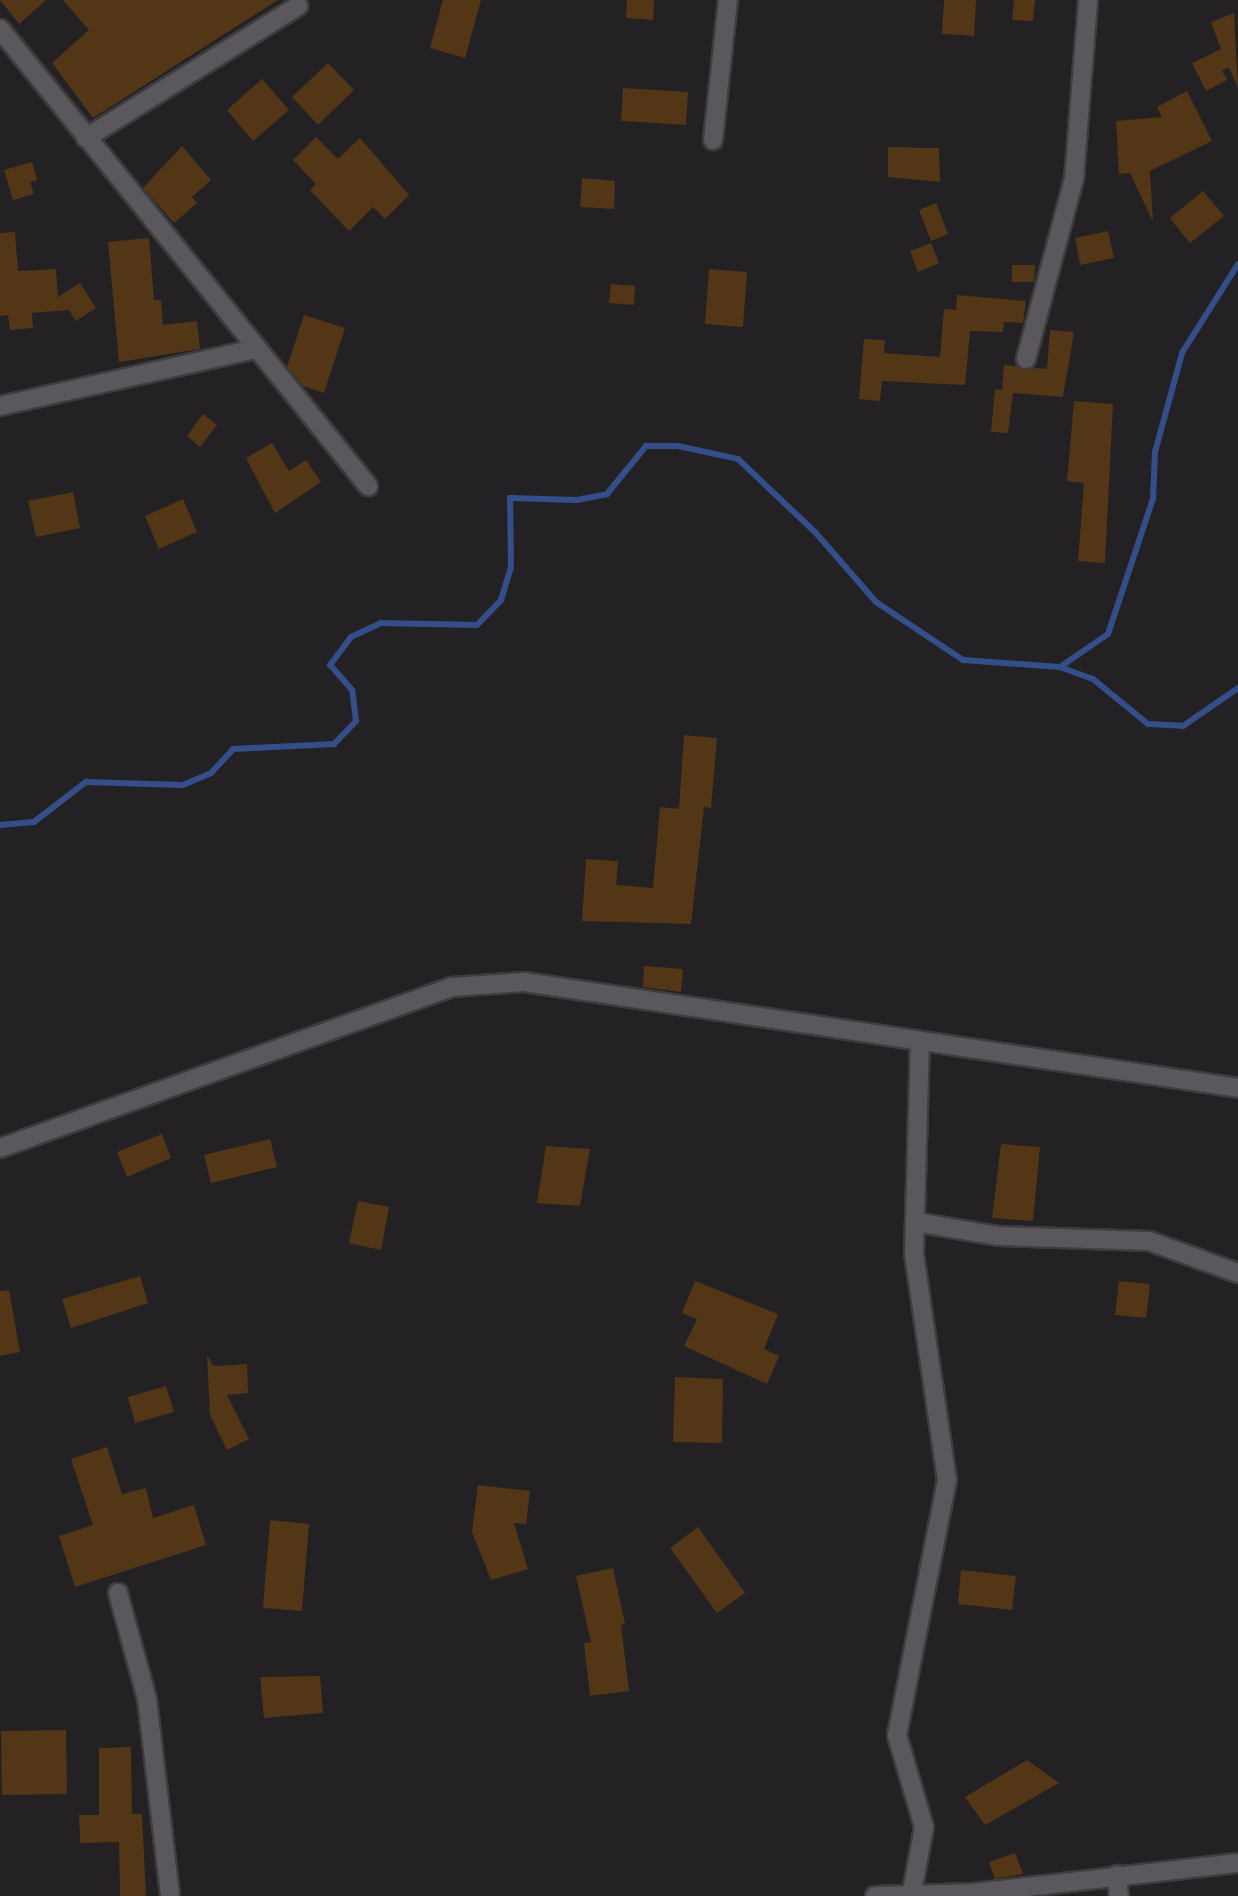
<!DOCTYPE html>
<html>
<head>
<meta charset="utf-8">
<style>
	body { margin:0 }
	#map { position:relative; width:1238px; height:1896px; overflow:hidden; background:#232124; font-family:"IBM Plex Serif",serif }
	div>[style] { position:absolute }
	.stream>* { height:6px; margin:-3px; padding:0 3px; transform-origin:3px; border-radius:3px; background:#344e89 }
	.building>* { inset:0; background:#523615 }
	.roads { filter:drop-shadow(2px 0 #3d3c3e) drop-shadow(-2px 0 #3d3c3e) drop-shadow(0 2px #3d3c3e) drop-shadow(0 -2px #3d3c3e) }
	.street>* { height:18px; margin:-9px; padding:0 9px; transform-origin:9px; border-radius:9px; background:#5a585c }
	span { translate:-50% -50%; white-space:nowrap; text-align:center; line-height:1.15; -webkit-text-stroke:8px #0c0b0c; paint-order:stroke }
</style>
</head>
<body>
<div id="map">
	<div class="stream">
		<div style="left:1060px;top:667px;width:58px;rotate:-34.5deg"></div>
		<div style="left:1108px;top:634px;width:142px;rotate:-71.6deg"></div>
		<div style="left:1153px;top:499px;width:47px;rotate:-87.6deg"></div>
		<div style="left:1155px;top:452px;width:103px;rotate:-74.7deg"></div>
		<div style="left:1182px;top:353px;width:105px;rotate:-57.8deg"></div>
		<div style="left:0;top:825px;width:34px;rotate:-5deg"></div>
		<div style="left:34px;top:822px;width:66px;rotate:-37.6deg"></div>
		<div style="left:86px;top:782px;width:97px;rotate:1.8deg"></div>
		<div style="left:183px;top:785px;width:30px;rotate:-23deg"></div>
		<div style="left:211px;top:773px;width:33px;rotate:-47deg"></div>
		<div style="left:233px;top:749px;width:101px;rotate:-2.8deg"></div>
		<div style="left:334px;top:744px;width:32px;rotate:-46deg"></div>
		<div style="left:356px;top:721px;width:31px;rotate:-97deg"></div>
		<div style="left:352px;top:690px;width:33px;rotate:-131deg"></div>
		<div style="left:330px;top:665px;width:35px;rotate:-53deg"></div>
		<div style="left:351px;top:637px;width:33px;rotate:-25deg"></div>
		<div style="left:381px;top:623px;width:96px;rotate:1.2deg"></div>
		<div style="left:477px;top:625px;width:35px;rotate:-46deg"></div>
		<div style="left:501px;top:600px;width:34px;rotate:-73deg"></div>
		<div style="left:511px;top:567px;width:69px;rotate:-90.8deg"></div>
		<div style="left:510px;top:498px;width:67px;rotate:1.7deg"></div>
		<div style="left:577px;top:500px;width:31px;rotate:-11deg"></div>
		<div style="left:607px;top:494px;width:62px;rotate:-50.9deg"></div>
		<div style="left:646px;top:446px;width:32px"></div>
		<div style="left:678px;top:446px;width:61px;rotate:12.2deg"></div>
		<div style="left:738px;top:459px;width:106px;rotate:43.5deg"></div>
		<div style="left:815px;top:532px;width:93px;rotate:48.9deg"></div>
		<div style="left:876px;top:602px;width:105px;rotate:33.7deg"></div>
		<div style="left:963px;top:660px;width:97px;rotate:4.1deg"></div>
		<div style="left:1060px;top:667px;width:35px;rotate:20deg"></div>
		<div style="left:1093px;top:679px;width:71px;rotate:39.3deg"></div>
		<div style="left:1148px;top:724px;width:35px;rotate:3deg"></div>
		<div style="left:1183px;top:726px;width:67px;rotate:-34.6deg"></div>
	</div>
	<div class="building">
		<div style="clip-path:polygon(0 0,46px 0,19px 24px)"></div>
		<div style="clip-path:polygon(63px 0,278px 0,93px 118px,52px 63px,89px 30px)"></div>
		<div style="clip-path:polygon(443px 0,481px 0,465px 58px,430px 48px)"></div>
		<div style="clip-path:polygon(627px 0,654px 0,653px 20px,626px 18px)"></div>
		<div style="clip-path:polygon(944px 0,976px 0,974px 36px,942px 34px)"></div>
		<div style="clip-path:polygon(1014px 0,1035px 0,1033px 21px,1012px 20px)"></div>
		<div style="clip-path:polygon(1234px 13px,1238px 88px,1229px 68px,1222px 70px,1227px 80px,1206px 91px,1192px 63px,1221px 49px,1211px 22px)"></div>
		<div style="clip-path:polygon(328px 63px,354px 90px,318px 125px,292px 97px)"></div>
		<div style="clip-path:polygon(262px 79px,289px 110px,253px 141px,227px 110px)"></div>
		<div style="clip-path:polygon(623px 88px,688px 92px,686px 125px,621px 121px)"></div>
		<div style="clip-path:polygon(1187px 91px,1212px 141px,1150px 171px,1153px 222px,1130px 173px,1119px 174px,1116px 121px,1162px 117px,1157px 107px)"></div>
		<div style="clip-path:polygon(316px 137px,338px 159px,360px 138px,409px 195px,385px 219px,373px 207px,349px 231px,310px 190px,316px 184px,293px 160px)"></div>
		<div style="clip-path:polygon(182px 146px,211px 180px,192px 197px,197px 203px,174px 223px,143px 188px)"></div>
		<div style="clip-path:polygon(888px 147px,939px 148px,940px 182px,888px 177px)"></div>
		<div style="clip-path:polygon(32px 162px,37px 180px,30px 182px,34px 194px,13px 200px,4px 170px)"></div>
		<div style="clip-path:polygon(582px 178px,615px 181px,614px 209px,580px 207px)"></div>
		<div style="clip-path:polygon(1203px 191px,1224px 216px,1190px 243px,1170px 218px)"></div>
		<div style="clip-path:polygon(936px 203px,948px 234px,931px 241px,919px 210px)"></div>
		<div style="clip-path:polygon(1108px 231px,1114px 258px,1080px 265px,1075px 238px)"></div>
		<div style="clip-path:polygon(15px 232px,18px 271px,56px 269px,58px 297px,80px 283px,96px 308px,76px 321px,69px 310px,32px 313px,33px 328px,10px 330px,8px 315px,0 316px,0 233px)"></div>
		<div style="clip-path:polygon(149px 238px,154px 300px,161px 300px,163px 325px,197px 321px,200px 349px,119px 362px,108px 242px)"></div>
		<div style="clip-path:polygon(931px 243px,939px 263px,918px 272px,910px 251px)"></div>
		<div style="clip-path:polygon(1012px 265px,1035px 265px,1034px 282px,1012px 282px)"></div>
		<div style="clip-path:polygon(709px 269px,747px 272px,743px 327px,705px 324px)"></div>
		<div style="clip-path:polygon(611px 284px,635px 286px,634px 305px,609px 303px)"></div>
		<div style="clip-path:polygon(957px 295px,1026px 301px,1023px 323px,1004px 322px,1003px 332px,970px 331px,965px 385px,882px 381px,880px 401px,859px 399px,864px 339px,885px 340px,884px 353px,940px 357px,944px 309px,956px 310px)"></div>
		<div style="clip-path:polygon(304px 315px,345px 328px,324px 393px,303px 386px,287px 367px)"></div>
		<div style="clip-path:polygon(1050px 330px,1074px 332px,1063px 397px,1013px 393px,1008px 433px,991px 432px,995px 389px,1002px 390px,1004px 365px,1047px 369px)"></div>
		<div style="clip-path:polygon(1074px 401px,1113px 404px,1105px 563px,1078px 561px,1084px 483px,1067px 481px)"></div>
		<div style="clip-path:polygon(203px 414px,217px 425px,200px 447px,187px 436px)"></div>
		<div style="clip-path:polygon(272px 443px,289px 471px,306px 460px,321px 482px,275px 513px,246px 458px)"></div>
		<div style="clip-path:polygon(73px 492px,80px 528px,36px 537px,28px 501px)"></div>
		<div style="clip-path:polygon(183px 499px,197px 532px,159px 549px,145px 516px)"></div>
		<div style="clip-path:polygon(684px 735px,717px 738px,711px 808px,704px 807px,691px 924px,582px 921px,586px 859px,618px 861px,616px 885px,653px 888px,660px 807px,679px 809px)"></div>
		<div style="clip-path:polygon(644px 966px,683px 969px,681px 992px,643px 987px)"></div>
		<div style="clip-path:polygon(162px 1134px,171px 1158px,127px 1177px,117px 1152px)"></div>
		<div style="clip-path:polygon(270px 1139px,277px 1167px,211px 1183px,204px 1155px)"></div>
		<div style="clip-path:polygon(1001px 1144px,1040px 1147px,1033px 1221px,992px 1218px)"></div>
		<div style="clip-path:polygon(546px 1146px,590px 1149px,580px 1206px,537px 1203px)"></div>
		<div style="clip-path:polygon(358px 1201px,389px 1207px,381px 1250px,349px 1243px)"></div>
		<div style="clip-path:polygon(140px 1276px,148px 1303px,71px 1328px,62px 1299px)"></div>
		<div style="clip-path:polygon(695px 1281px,778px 1314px,764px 1349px,779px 1356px,767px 1384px,684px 1346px,697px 1319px,682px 1313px)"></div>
		<div style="clip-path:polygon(1119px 1281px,1150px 1284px,1146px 1318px,1115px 1315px)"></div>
		<div style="clip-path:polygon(9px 1290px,20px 1352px,0 1356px,0 1291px)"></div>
		<div style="clip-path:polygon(207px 1354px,213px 1366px,247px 1364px,248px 1393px,227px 1395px,249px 1439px,227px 1450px,210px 1415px)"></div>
		<div style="clip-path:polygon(675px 1377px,723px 1379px,722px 1443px,673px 1442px)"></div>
		<div style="clip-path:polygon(166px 1386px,174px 1412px,135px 1423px,128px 1397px)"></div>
		<div style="clip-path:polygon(107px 1447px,122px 1494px,146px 1488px,153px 1518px,194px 1505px,206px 1545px,75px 1587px,59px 1536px,93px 1525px,71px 1459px)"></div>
		<div style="clip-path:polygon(478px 1485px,530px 1491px,526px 1524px,514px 1523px,528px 1569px,491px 1580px,472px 1532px)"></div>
		<div style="clip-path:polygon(270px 1520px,309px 1524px,302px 1611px,263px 1608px)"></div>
		<div style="clip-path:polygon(698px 1527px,745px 1593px,717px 1613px,670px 1548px)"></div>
		<div style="clip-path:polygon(613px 1568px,625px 1624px,621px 1625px,629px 1691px,590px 1696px,584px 1643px,591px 1642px,576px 1576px)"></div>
		<div style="clip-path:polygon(961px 1570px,1016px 1576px,1012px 1610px,958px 1604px)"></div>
		<div style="clip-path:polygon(320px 1676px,323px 1713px,264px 1718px,260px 1677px)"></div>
		<div style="clip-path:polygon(66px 1730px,67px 1794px,2px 1795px,1px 1731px)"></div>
		<div style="clip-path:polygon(131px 1747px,132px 1814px,142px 1814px,146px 1896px,120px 1896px,119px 1842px,80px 1843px,79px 1815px,99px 1815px,99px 1748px)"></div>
		<div style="clip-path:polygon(1027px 1760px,1059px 1783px,985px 1825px,965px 1797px)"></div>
		<div style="clip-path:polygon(1015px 1853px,1023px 1874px,995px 1879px,989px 1862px)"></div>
	</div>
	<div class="roads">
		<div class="street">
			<div style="left:0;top:29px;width:587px;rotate:51.16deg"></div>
			<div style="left:86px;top:138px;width:250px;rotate:-31.9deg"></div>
			<div style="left:713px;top:140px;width:141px;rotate:-83.9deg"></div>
			<div style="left:1026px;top:359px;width:186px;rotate:-75.1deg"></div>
			<div style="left:1074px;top:179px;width:180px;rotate:-85.5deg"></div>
			<div style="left:0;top:406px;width:262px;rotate:-12.6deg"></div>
			<div style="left:0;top:1148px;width:479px;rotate:-19.6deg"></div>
			<div style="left:451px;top:987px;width:73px;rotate:-3.9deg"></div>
			<div style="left:524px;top:982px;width:722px;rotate:8.44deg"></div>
			<div style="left:915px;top:1222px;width:85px;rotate:9.5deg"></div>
			<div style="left:999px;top:1236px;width:150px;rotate:1.9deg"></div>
			<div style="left:1149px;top:1241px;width:95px;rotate:19.8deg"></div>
			<div style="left:118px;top:1593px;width:110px;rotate:74.7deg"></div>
			<div style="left:147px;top:1699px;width:198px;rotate:83.3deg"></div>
			<div style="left:1117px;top:1875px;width:21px;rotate:85deg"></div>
			<div style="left:912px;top:1892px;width:66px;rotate:-79.5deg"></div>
			<div style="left:924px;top:1827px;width:96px;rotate:-106.4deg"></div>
			<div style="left:897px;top:1735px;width:260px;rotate:-78.9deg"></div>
			<div style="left:947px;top:1480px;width:229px;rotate:-98.3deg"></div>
			<div style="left:914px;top:1253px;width:212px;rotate:-88.4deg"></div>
			<div style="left:875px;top:1896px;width:99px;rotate:-1.7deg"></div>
			<div style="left:974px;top:1893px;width:266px;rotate:-6.5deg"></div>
		</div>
	</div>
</div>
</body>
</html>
